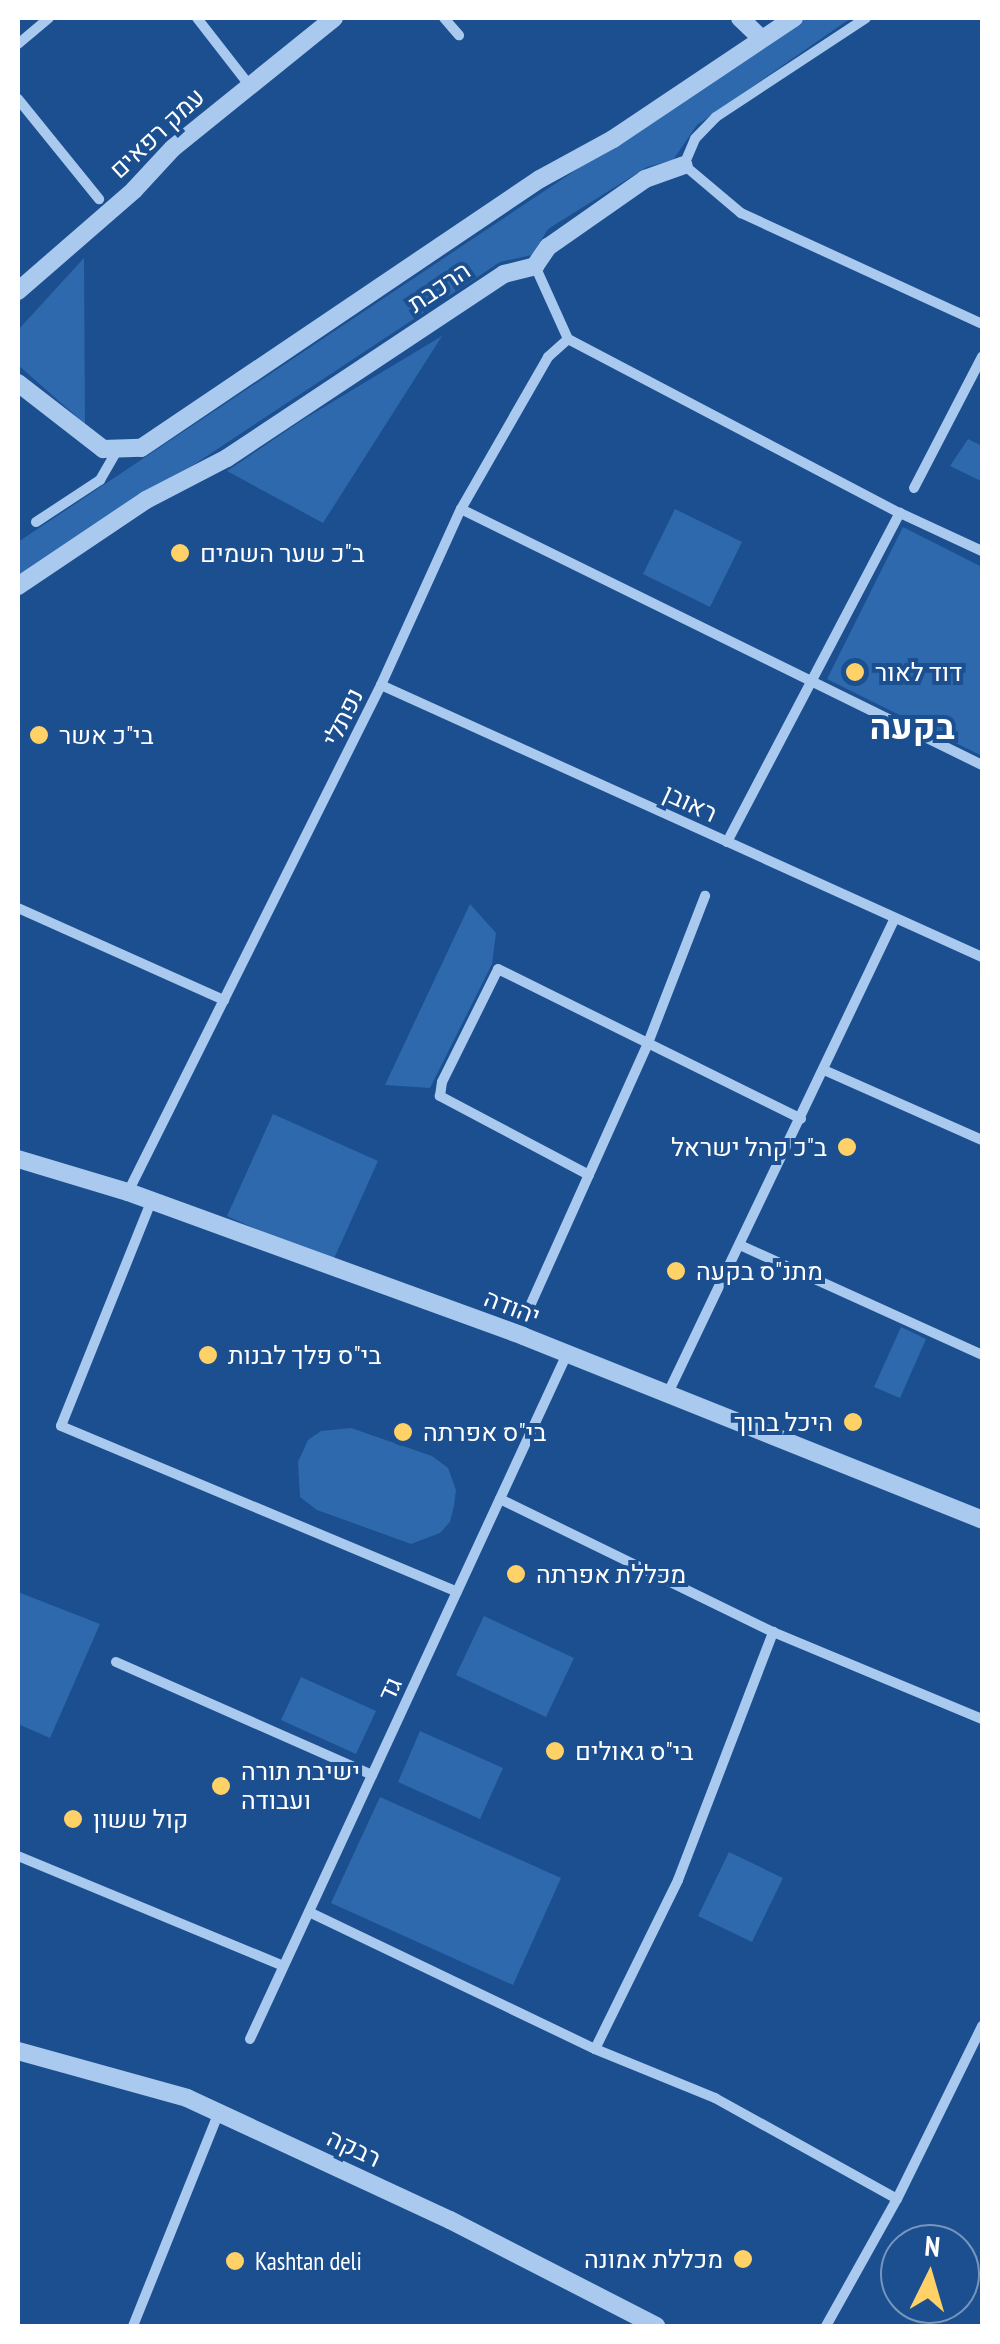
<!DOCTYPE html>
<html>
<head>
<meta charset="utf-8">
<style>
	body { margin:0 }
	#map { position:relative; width:1000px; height:2344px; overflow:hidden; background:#1b4f8f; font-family:"PT Sans Narrow",Heebo,sans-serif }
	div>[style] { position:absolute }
	.green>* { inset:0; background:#2e69ad }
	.minor>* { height:10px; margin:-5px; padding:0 5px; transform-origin:5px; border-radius:5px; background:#a9c9ee }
	.tertiary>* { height:18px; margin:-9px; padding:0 9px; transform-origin:9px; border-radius:9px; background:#a9c9ee }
	.dots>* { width:28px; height:28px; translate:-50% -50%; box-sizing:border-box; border:5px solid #1b4f8f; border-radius:50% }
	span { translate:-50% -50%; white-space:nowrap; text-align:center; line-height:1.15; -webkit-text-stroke:8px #1b4f8f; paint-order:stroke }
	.street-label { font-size:25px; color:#fff }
	.poi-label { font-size:25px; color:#fff }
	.left { translate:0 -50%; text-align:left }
	.right { translate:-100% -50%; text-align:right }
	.district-label { font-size:35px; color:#fff; font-weight:700 }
	.frame { position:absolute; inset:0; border:20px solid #fff; pointer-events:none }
	.north { position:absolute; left:880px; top:2224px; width:100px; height:100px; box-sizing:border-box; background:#1b4f8f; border:2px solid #7695bc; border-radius:50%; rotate:5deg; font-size:28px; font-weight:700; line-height:40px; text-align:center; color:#fff }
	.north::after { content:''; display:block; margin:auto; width:35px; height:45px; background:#ffd166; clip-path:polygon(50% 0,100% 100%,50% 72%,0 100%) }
</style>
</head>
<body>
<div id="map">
	<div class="green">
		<div style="clip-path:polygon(804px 18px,851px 18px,697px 125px,673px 160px,647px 167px,548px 229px,532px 255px,500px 262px,18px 581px,18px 542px)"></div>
		<div style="clip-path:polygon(84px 258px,85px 424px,18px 365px,18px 330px)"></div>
		<div style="clip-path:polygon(442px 336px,323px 523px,227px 471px,304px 419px)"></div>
		<div style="clip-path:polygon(968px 439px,982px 446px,981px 481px,950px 466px)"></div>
		<div style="clip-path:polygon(675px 509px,742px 542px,710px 607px,643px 574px)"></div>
		<div style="clip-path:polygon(903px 527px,982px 567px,982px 756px,827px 679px)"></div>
		<div style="clip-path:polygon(470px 904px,496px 933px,492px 964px,430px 1088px,385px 1085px)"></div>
		<div style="clip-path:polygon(273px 1114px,378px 1161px,332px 1263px,227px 1216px)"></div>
		<div style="clip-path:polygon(901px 1327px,926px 1339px,900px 1398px,874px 1387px)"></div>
		<div style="clip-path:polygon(351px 1428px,432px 1456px,448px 1468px,456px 1490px,454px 1506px,450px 1522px,440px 1533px,411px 1544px,317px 1510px,300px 1497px,298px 1462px,308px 1440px,321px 1431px)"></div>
		<div style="clip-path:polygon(18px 1592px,100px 1624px,50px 1738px,18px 1724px)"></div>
		<div style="clip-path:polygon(484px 1616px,574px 1658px,546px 1717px,456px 1675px)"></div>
		<div style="clip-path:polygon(301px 1677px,376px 1711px,356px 1754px,281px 1720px)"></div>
		<div style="clip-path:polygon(420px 1731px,503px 1768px,480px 1819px,398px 1782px)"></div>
		<div style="clip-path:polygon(380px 1797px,561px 1878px,513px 1985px,331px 1903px)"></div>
		<div style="clip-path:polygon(729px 1852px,783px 1878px,752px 1942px,698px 1916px)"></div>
	</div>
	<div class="minor">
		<div style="left:197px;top:18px;width:86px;rotate:52.1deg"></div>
		<div style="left:444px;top:18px;width:23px;rotate:49deg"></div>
		<div style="left:866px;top:18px;width:180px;rotate:146.6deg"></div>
		<div style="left:716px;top:117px;width:30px;rotate:134deg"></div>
		<div style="left:695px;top:139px;width:28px;rotate:113deg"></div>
		<div style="left:684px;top:165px;width:75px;rotate:40.1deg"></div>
		<div style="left:741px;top:213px;width:265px;rotate:24.7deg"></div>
		<div style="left:18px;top:44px;width:40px;rotate:-40deg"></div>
		<div style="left:18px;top:99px;width:129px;rotate:51deg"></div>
		<div style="left:568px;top:339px;width:375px;rotate:27.7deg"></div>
		<div style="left:900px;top:513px;width:90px;rotate:24.9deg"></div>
		<div style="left:914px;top:488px;width:148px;rotate:-62.6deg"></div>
		<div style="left:461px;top:509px;width:580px;rotate:26.17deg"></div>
		<div style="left:36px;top:522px;width:77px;rotate:-33.3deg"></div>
		<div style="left:100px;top:480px;width:32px;rotate:-60deg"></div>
		<div style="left:381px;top:685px;width:660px;rotate:24.35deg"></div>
		<div style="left:727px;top:842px;width:372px;rotate:-62.3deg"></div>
		<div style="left:18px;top:908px;width:226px;rotate:24.1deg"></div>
		<div style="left:824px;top:1070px;width:173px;rotate:23.9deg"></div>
		<div style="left:589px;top:1175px;width:169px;rotate:-152.1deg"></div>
		<div style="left:440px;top:1096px;width:14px;rotate:-82deg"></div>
		<div style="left:442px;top:1082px;width:126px;rotate:-63.6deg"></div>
		<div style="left:498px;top:969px;width:338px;rotate:26.3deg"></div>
		<div style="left:128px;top:1192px;width:567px;rotate:-63.48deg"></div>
		<div style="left:381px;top:685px;width:193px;rotate:-65.6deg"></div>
		<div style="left:461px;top:509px;width:175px;rotate:-60.2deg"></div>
		<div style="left:548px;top:357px;width:27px;rotate:-42deg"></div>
		<div style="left:568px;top:339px;width:80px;rotate:-114.3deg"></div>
		<div style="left:151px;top:1202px;width:241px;rotate:111.9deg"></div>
		<div style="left:61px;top:1426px;width:429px;rotate:22.7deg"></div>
		<div style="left:742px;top:1246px;width:264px;rotate:24.4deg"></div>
		<div style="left:525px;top:1317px;width:300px;rotate:-65.8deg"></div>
		<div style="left:648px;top:1043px;width:158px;rotate:-68.8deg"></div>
		<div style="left:668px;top:1393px;width:524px;rotate:-64.46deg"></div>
		<div style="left:500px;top:1499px;width:304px;rotate:26deg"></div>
		<div style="left:773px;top:1632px;width:226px;rotate:22.6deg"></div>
		<div style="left:116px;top:1662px;width:280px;rotate:23.8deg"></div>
		<div style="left:18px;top:1856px;width:287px;rotate:22.5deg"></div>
		<div style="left:309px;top:1912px;width:317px;rotate:25.6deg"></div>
		<div style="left:595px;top:2049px;width:130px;rotate:22.2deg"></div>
		<div style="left:715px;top:2098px;width:208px;rotate:29deg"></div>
		<div style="left:250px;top:2039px;width:753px;rotate:-65.17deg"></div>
		<div style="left:595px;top:2049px;width:188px;rotate:-63.8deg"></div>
		<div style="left:678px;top:1880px;width:266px;rotate:-69deg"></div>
		<div style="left:133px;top:2326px;width:231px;rotate:-68.1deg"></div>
		<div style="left:826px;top:2326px;width:145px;rotate:-60.8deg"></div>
		<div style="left:897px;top:2199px;width:193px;rotate:-63.8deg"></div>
	</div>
	<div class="tertiary">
		<div style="left:740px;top:18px;width:29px;rotate:44deg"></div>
		<div style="left:18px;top:291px;width:154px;rotate:-41deg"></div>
		<div style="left:134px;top:190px;width:57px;rotate:-47.1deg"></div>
		<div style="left:173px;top:148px;width:207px;rotate:-38.9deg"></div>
		<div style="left:18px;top:383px;width:108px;rotate:37.8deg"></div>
		<div style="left:103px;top:449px;width:38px;rotate:-2deg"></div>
		<div style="left:141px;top:448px;width:481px;rotate:-34deg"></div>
		<div style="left:540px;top:179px;width:83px;rotate:-28.7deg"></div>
		<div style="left:613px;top:139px;width:218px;rotate:-33.8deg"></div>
		<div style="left:18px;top:586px;width:154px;rotate:-33.9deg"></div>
		<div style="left:146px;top:500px;width:91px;rotate:-27.4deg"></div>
		<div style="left:227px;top:458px;width:333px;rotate:-33.6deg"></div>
		<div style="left:504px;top:274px;width:32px;rotate:-14deg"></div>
		<div style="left:535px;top:266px;width:23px;rotate:-56deg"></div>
		<div style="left:548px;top:247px;width:118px;rotate:-35deg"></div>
		<div style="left:645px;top:179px;width:41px;rotate:-19.7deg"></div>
		<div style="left:18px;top:1159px;width:115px;rotate:16.7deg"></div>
		<div style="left:128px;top:1192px;width:420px;rotate:20deg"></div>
		<div style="left:523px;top:1336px;width:495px;rotate:21.8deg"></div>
		<div style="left:18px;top:2051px;width:175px;rotate:15.5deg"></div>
		<div style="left:187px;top:2098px;width:290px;rotate:24.9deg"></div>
		<div style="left:450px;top:2220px;width:232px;rotate:27.2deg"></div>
	</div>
	<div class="dots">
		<div style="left:180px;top:553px;background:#ffd166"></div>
		<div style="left:855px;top:672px;background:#ffd166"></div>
		<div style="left:39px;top:735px;background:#ffd166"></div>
		<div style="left:847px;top:1147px;background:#ffd166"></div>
		<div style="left:676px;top:1271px;background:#ffd166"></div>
		<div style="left:208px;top:1355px;background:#ffd166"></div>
		<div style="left:853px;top:1422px;background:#ffd166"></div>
		<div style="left:403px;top:1432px;background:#ffd166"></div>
		<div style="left:516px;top:1574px;background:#ffd166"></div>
		<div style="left:555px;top:1751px;background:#ffd166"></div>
		<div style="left:221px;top:1786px;background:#ffd166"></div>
		<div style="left:73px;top:1819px;background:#ffd166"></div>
		<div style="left:743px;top:2259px;background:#ffd166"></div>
		<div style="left:235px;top:2261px;background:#ffd166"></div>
	</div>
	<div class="street-label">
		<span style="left:157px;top:133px;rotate:-43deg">עמק רפאים</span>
		<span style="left:439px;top:287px;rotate:-34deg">הרכבת</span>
		<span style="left:343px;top:717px;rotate:-64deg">נפתלי</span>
		<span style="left:690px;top:803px;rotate:25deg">ראובן</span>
		<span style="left:512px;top:1307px;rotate:21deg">יהודה</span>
		<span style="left:390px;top:1689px;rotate:-65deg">גד</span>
		<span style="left:354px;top:2148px;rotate:25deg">רבקה</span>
	</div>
	<div class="poi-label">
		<span class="left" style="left:200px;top:553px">ב"כ שער השמים</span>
		<span class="left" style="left:875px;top:672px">דוד לאור</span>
		<span class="left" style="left:59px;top:735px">בי"כ אשר</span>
		<span class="right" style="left:827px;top:1147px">ב"כ קהל ישראל</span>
		<span class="left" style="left:696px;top:1271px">מתנ"ס בקעה</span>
		<span class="left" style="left:228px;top:1355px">בי"ס פלך לבנות</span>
		<span class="right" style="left:833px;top:1422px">היכל ברוך</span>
		<span class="left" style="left:423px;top:1432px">בי"ס אפרתה</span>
		<span class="left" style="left:536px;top:1574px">מכללת אפרתה</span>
		<span class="left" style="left:575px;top:1751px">בי"ס גאולים</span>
		<span class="left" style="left:241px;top:1786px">ישיבת תורה<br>ועבודה</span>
		<span class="left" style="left:93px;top:1819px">קול ששון</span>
		<span class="right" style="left:723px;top:2259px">מכללת אמונה</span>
		<span class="left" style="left:255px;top:2261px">Kashtan deli</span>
	</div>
	<div class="district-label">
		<span style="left:912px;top:726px">בקעה</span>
	</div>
	<div class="frame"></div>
	<div class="north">N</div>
</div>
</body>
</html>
